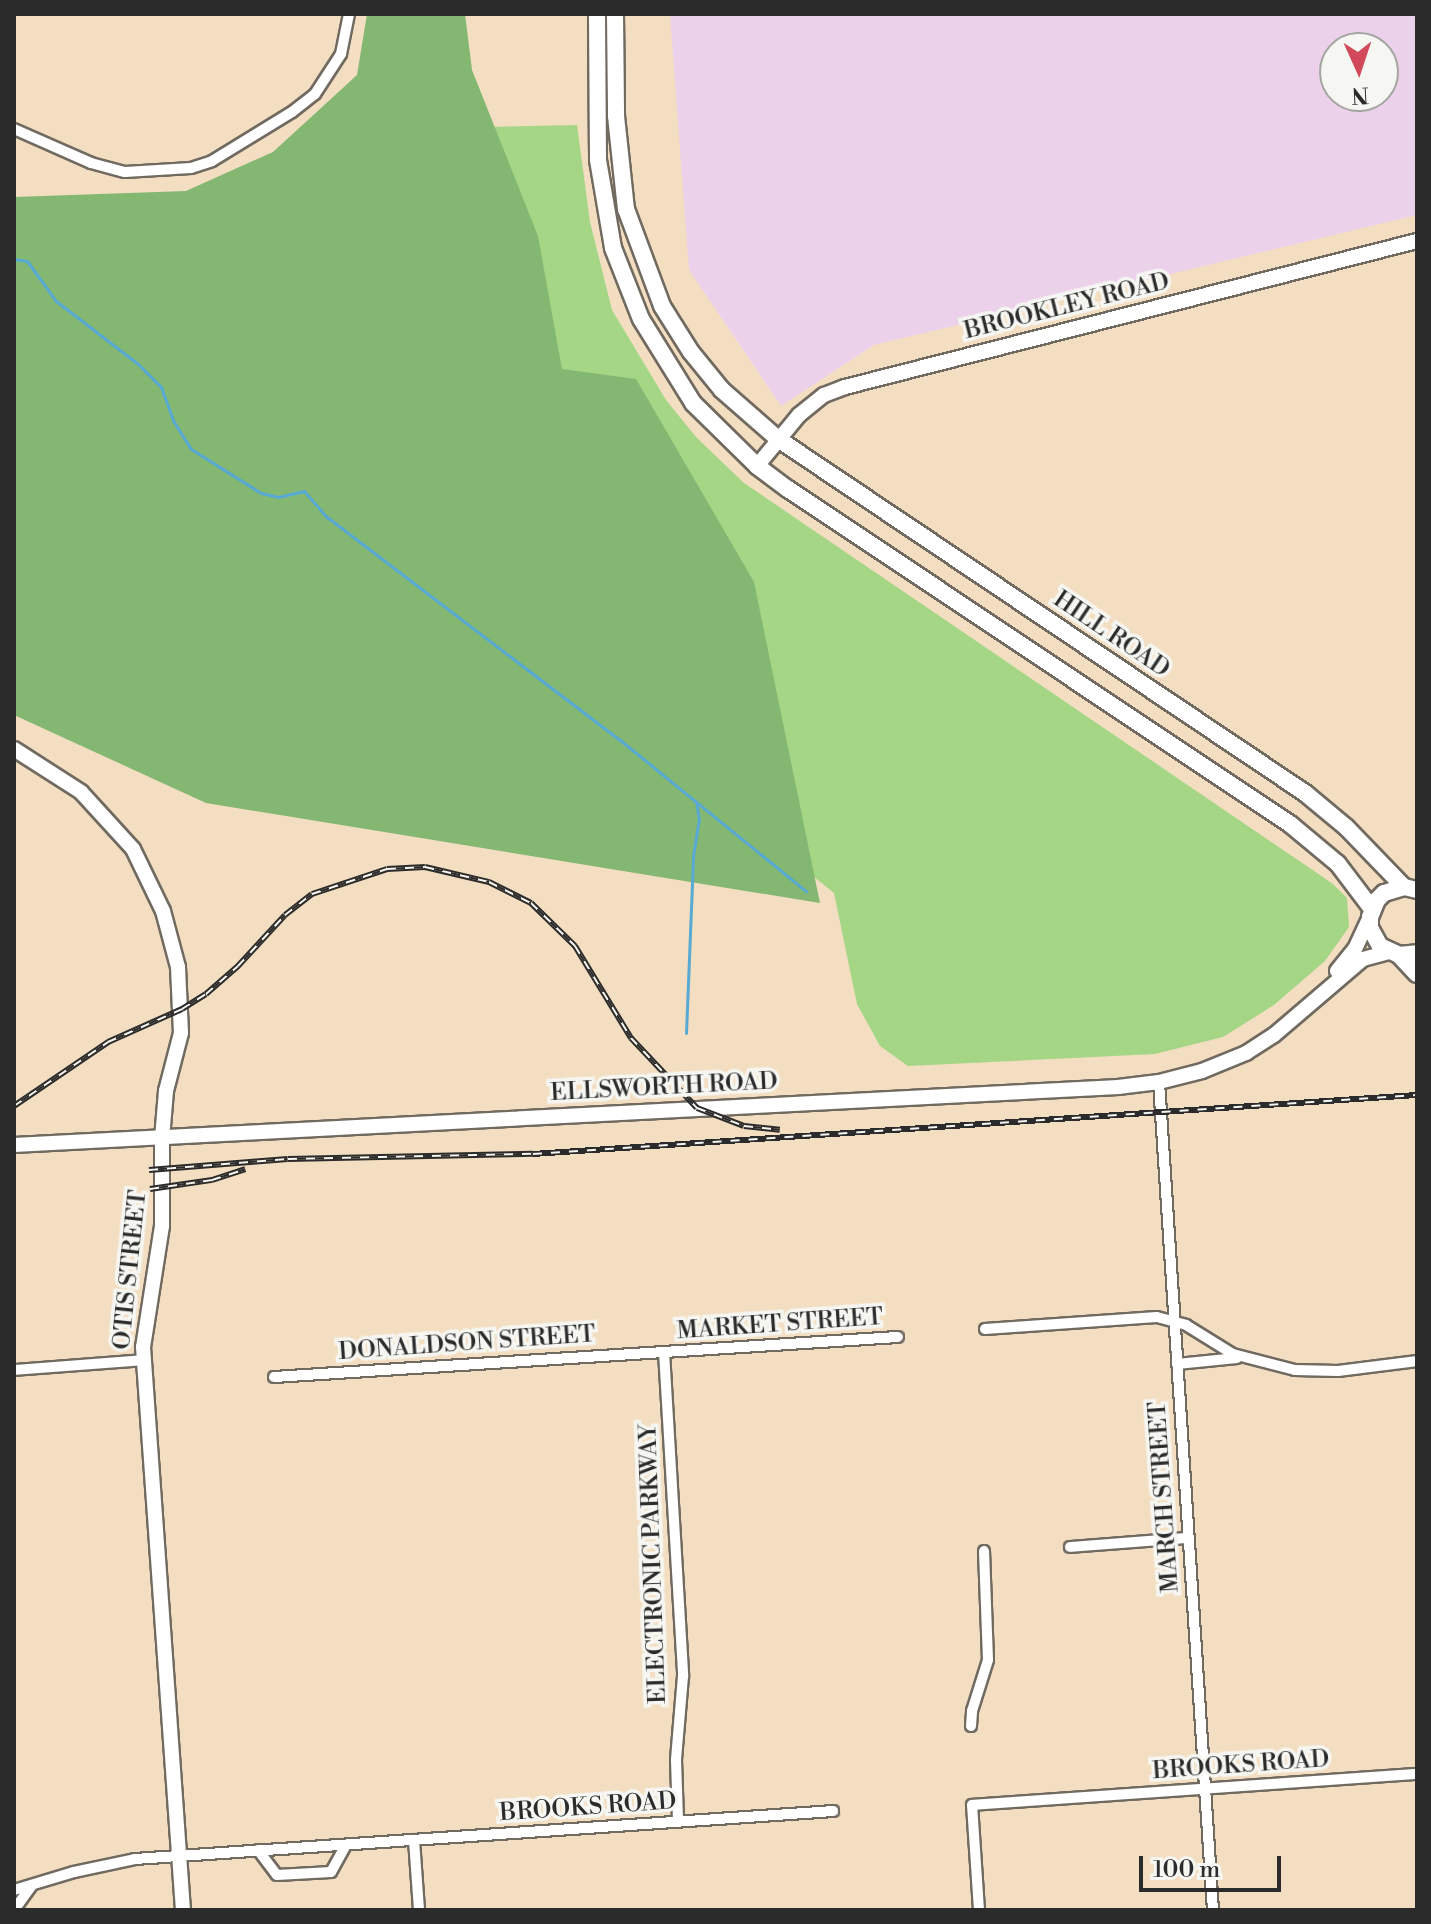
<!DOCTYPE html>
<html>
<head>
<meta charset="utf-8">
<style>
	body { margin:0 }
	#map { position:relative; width:1431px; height:1924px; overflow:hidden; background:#f3dec1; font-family:"Libre Bodoni",serif }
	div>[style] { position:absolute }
	.built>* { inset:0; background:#ecd1ea }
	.green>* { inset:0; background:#a4d685 }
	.forest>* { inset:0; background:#83b772 }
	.stream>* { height:3px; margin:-1.5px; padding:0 1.5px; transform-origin:1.5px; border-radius:1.5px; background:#58a9d3 }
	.roads { filter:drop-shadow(2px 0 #716a60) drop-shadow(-2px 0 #716a60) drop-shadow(0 2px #716a60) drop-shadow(0 -2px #716a60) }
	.street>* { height:10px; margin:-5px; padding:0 5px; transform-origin:5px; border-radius:5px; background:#fff }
	.secondary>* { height:14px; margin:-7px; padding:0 7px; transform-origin:7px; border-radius:7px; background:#fff }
	.primary>* { height:16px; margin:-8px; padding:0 8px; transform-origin:8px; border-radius:8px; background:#fff }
	.rail>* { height:6px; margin-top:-3px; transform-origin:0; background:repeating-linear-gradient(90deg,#f6f6f2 0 9px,#2b2b2b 0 18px); box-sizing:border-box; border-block:2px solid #2b2b2b }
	span { translate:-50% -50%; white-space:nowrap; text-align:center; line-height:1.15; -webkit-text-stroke:7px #f6f6f2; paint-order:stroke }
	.street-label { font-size:24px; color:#2b2b2b }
	.frame { position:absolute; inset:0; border:16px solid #2b2b2b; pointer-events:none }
	.north { position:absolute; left:1319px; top:32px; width:80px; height:80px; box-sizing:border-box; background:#f6f6f2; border:2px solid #a5a5a2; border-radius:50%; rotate:177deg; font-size:22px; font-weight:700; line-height:32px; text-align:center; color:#2b2b2b }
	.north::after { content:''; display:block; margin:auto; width:28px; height:36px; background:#d1495b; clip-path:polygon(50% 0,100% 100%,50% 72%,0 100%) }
	.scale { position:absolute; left:1139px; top:1856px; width:142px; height:36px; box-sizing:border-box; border:4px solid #2b2b2b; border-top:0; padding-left:10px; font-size:24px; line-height:28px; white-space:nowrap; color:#2b2b2b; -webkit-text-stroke:6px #f6f6f2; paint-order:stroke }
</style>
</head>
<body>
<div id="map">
	<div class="built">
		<div style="clip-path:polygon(evenodd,670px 14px,1417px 14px,1417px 215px,874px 345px,781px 406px,689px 270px,670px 14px,1335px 48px,1383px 48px,1383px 96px,1335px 96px,1335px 48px)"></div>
	</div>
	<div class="green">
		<div style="clip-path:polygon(577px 125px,590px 222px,612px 310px,666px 400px,696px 437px,744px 483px,1333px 884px,1347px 898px,1349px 927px,1325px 961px,1274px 1005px,1223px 1037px,1155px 1054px,908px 1066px,880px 1046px,857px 1004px,834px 893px,616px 718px,405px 129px)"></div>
	</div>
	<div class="forest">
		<div style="clip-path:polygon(367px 14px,465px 14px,472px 70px,538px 236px,562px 369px,636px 379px,754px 582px,820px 903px,206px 803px,14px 715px,14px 197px,186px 191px,273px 152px,357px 75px)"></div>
	</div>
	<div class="stream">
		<div style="left:14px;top:259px;width:13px;rotate:9deg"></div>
		<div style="left:27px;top:261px;width:49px;rotate:54.1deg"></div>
		<div style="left:56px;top:301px;width:103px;rotate:37.5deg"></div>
		<div style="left:138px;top:364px;width:33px;rotate:45deg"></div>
		<div style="left:161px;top:387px;width:37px;rotate:70deg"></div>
		<div style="left:174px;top:422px;width:32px;rotate:58deg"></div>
		<div style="left:191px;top:449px;width:83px;rotate:32.2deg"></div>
		<div style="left:261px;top:493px;width:17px;rotate:13deg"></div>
		<div style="left:278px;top:497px;width:27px;rotate:-13deg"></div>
		<div style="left:304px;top:491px;width:35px;rotate:49deg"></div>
		<div style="left:327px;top:517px;width:368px;rotate:37.3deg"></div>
		<div style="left:620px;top:740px;width:240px;rotate:39.1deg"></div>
		<div style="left:686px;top:1033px;width:177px;rotate:-87.7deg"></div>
		<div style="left:693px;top:856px;width:36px;rotate:-81deg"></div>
		<div style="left:699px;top:820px;width:18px;rotate:-99deg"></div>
	</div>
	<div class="roads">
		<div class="street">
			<div style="left:14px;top:129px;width:84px;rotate:23.8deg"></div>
			<div style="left:91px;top:163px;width:35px;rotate:15deg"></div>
			<div style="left:125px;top:172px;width:66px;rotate:-3.5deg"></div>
			<div style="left:191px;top:168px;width:22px;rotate:-18deg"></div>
			<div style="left:212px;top:161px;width:94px;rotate:-31.5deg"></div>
			<div style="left:292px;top:112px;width:29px;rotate:-38deg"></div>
			<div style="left:315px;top:94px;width:48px;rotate:-57deg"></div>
			<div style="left:341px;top:54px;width:41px;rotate:-78.7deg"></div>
			<div style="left:1159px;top:1082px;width:830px;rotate:86.27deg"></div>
			<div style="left:985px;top:1329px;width:172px;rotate:-4deg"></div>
			<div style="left:1157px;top:1317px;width:30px;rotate:15deg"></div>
			<div style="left:1186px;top:1325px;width:55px;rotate:31.7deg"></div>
			<div style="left:1233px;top:1354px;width:64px;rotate:14.5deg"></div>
			<div style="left:1295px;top:1370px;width:43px;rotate:1.3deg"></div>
			<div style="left:1338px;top:1371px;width:80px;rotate:-7.2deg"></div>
			<div style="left:664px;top:1352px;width:325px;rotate:86.6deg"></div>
			<div style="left:683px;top:1676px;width:84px;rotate:94.8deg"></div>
			<div style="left:676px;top:1760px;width:61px;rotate:88.1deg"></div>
			<div style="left:1177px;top:1364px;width:60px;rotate:-5.7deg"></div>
			<div style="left:14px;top:1370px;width:130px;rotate:-4.4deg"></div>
			<div style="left:274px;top:1377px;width:625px;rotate:-3.67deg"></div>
			<div style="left:1070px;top:1547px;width:118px;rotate:-4.4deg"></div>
			<div style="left:971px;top:1726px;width:15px;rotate:-86deg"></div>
			<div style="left:972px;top:1711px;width:53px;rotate:-72.6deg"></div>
			<div style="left:988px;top:1660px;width:109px;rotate:-92.1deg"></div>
			<div style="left:414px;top:1840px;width:70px;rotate:85.9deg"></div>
			<div style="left:258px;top:1850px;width:31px;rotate:53deg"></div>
			<div style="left:277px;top:1875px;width:54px;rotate:-3.2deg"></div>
			<div style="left:331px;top:1872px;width:31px;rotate:-61deg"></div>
			<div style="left:14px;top:1890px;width:63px;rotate:-16.7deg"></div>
			<div style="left:74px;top:1872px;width:62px;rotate:-12deg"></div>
			<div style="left:135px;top:1859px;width:700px;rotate:-3.93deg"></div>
			<div style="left:14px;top:1910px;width:29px;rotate:-54deg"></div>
			<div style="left:979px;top:1910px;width:105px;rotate:-93.8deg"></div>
			<div style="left:972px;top:1805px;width:446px;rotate:-4deg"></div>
		</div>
		<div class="secondary">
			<div style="left:757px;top:466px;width:66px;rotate:-50.5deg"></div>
			<div style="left:799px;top:415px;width:32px;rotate:-39deg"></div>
			<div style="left:824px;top:395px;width:22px;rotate:-21deg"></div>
			<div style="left:845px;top:387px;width:590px;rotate:-14.32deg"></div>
			<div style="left:14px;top:749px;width:80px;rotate:32.7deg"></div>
			<div style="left:81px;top:792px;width:77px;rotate:47.6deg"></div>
			<div style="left:133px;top:849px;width:69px;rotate:64.2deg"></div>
			<div style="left:163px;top:911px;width:58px;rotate:75deg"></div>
			<div style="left:178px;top:967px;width:66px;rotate:87.4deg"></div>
			<div style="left:181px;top:1033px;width:60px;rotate:104.5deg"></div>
			<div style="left:166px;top:1091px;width:48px;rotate:94.8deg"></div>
			<div style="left:162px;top:1139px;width:87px;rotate:90deg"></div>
			<div style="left:162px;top:1226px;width:122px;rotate:98.9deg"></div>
			<div style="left:143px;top:1347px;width:564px;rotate:85.94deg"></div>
			<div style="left:1337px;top:971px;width:28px;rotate:-51deg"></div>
			<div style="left:1355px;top:949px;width:35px;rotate:-65deg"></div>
			<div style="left:14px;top:1145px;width:1106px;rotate:-3.01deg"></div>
			<div style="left:1118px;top:1087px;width:41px;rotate:-7deg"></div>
			<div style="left:1159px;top:1082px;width:44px;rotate:-14.3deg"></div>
			<div style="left:1202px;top:1071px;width:48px;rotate:-22.2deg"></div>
			<div style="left:1246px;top:1053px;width:33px;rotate:-33deg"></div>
			<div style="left:1274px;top:1035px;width:117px;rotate:-40.5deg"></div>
			<div style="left:1363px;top:959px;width:27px;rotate:-15deg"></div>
		</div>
		<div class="primary">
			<div style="left:597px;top:14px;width:146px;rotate:89.6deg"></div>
			<div style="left:598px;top:160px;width:89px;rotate:80.3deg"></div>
			<div style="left:613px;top:248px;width:76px;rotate:68.5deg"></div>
			<div style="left:641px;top:319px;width:99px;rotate:58.2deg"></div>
			<div style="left:693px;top:403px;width:90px;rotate:44.5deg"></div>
			<div style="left:757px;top:466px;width:39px;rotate:37deg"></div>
			<div style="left:788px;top:489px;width:604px;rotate:33.72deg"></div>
			<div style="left:1290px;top:824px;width:62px;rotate:39.8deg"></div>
			<div style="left:1338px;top:864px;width:56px;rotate:52.9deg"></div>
			<div style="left:615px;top:14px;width:102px;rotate:89.4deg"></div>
			<div style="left:616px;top:116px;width:94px;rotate:83.9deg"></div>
			<div style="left:626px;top:209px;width:103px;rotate:69.6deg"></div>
			<div style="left:662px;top:306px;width:54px;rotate:57.8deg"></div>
			<div style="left:691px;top:352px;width:49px;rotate:50.8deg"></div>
			<div style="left:722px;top:390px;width:74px;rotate:41.2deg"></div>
			<div style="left:778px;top:439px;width:635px;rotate:33.89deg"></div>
			<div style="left:1305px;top:793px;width:53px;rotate:39.7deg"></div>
			<div style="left:1346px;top:827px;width:83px;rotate:46deg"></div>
			<div style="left:1417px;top:890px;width:13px;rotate:-167deg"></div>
			<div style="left:1404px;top:887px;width:21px;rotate:163deg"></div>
			<div style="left:1384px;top:893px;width:10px;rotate:135deg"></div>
			<div style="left:1377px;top:900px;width:18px;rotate:112deg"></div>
			<div style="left:1370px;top:917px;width:11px;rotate:90deg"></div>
			<div style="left:1370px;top:928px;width:21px;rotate:61deg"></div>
			<div style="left:1380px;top:946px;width:21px;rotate:25deg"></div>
			<div style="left:1399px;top:955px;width:18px;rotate:-6deg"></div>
			<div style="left:1399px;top:955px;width:26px;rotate:47deg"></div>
		</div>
	</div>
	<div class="rail">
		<div style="left:14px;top:1106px;width:114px;rotate:-34.2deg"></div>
		<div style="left:108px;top:1042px;width:81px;rotate:-24deg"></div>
		<div style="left:182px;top:1009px;width:28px;rotate:-32deg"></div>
		<div style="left:206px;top:994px;width:43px;rotate:-41.2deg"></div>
		<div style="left:238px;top:966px;width:69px;rotate:-47.3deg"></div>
		<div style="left:285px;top:915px;width:34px;rotate:-38deg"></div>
		<div style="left:312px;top:894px;width:79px;rotate:-18.4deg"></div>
		<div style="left:387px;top:869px;width:38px;rotate:-3deg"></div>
		<div style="left:425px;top:867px;width:66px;rotate:13.2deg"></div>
		<div style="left:489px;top:882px;width:47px;rotate:26.6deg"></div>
		<div style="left:531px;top:903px;width:62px;rotate:44.3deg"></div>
		<div style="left:575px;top:946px;width:108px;rotate:58.7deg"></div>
		<div style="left:631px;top:1038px;width:96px;rotate:46.7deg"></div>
		<div style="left:697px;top:1108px;width:50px;rotate:21deg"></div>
		<div style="left:744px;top:1126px;width:36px;rotate:6deg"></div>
		<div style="left:149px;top:1170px;width:139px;rotate:-4.5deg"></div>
		<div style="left:288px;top:1159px;width:245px;rotate:-1.2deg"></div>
		<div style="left:533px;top:1154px;width:886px;rotate:-3.82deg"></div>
		<div style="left:150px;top:1189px;width:63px;rotate:-8.3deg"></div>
		<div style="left:212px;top:1180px;width:35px;rotate:-18deg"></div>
	</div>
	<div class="street-label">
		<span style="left:1067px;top:307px;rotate:-14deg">BROOKLEY ROAD</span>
		<span style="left:1111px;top:635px;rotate:34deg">HILL ROAD</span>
		<span style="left:664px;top:1088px;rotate:-3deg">ELLSWORTH ROAD</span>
		<span style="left:131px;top:1270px;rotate:-84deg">OTIS STREET</span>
		<span style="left:780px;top:1325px;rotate:-4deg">MARKET STREET</span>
		<span style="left:467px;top:1344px;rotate:-4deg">DONALDSON STREET</span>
		<span style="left:1165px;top:1497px;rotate:-94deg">MARCH STREET</span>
		<span style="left:654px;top:1564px;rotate:-92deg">ELECTRONIC PARKWAY</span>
		<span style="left:1241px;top:1766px;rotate:-4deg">BROOKS ROAD</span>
		<span style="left:588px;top:1808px;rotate:-4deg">BROOKS ROAD</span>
	</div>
	<div class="frame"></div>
	<div class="north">N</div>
	<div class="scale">100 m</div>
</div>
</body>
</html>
